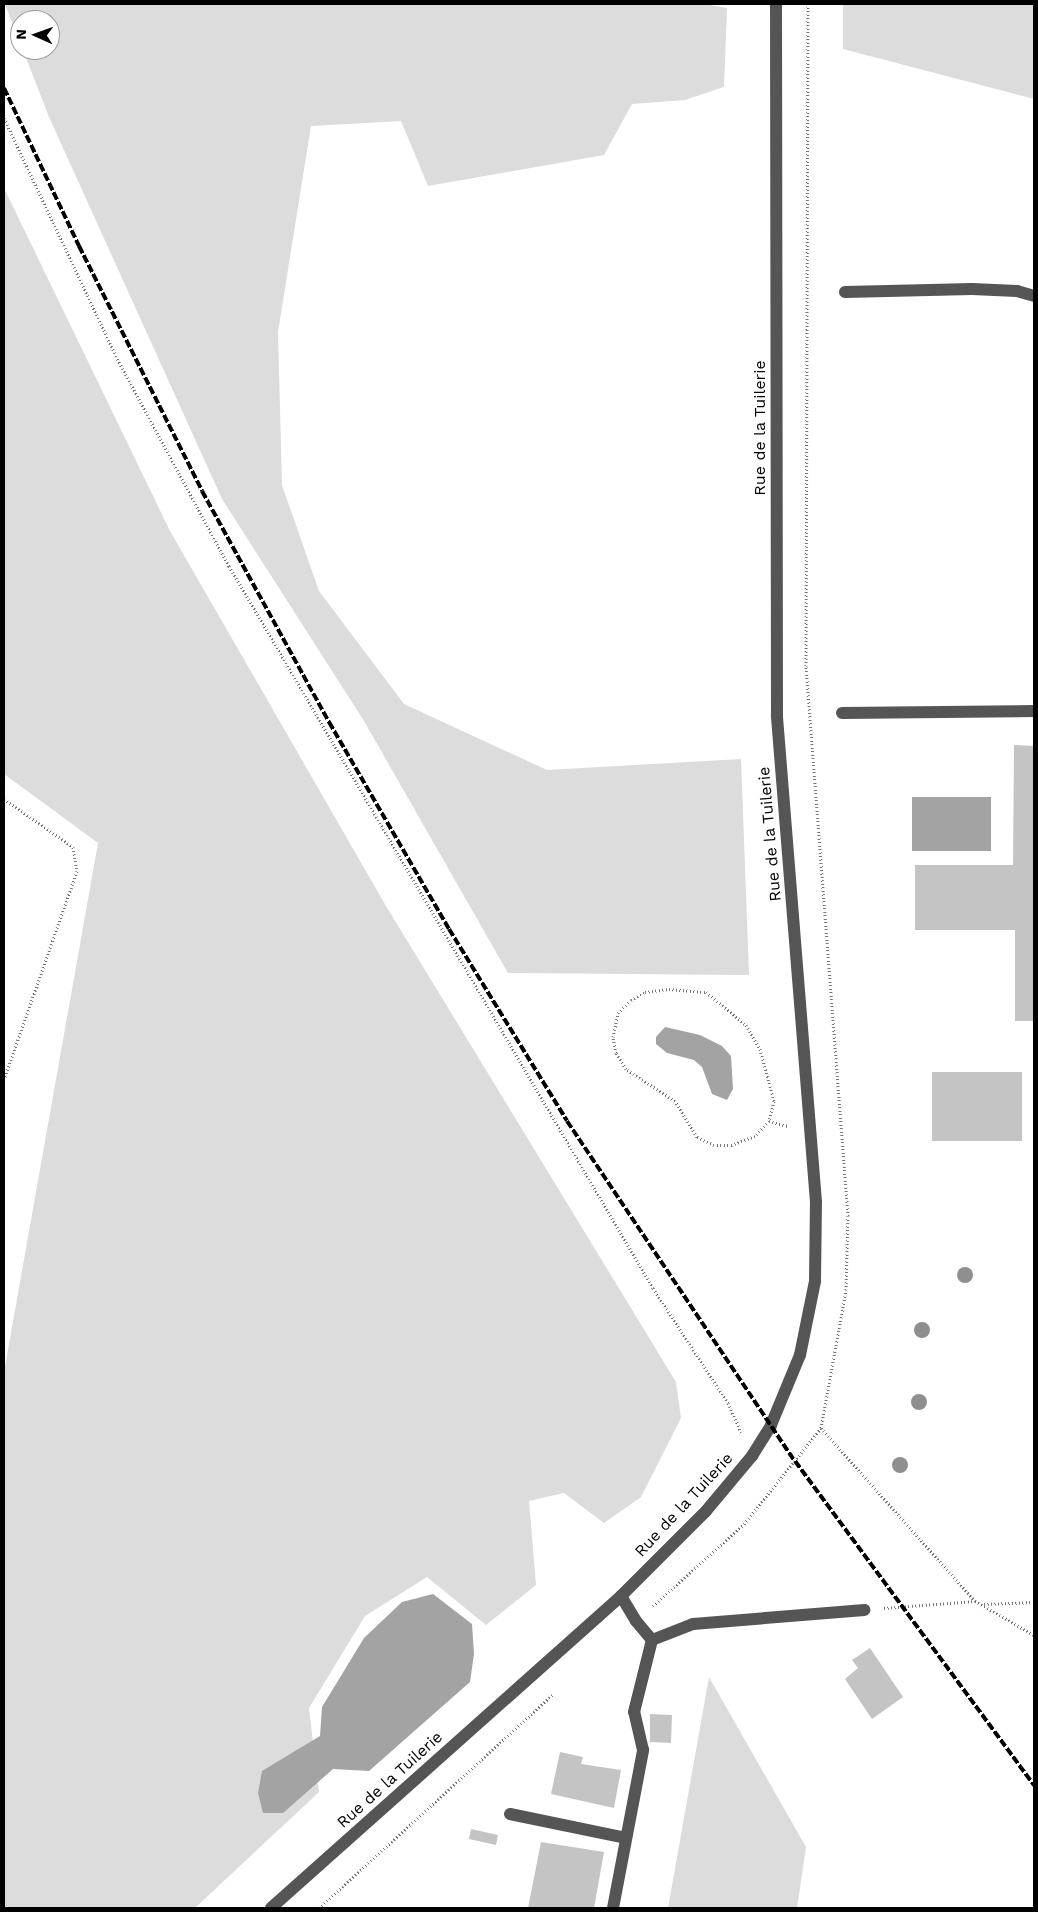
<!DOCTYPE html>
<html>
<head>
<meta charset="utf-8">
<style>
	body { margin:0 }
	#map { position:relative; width:1038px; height:1912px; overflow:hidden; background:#fff; font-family:"Work Sans",sans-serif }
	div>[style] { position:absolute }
	.green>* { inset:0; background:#dcdcdc }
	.water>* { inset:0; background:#a3a3a3 }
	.building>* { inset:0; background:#c4c4c4 }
	.path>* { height:3px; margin-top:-1.5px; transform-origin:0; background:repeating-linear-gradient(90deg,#777 0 1px,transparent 0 3.5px) }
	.minor>* { height:12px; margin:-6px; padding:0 6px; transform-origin:6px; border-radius:6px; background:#555 }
	.rail>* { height:4px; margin-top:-2px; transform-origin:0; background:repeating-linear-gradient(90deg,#000 0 8px,transparent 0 10.5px) }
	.trees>* { width:16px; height:16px; margin:-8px; border-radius:50%; background:#8f8f8f }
	span { translate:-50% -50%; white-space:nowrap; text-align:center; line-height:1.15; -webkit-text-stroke:5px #fff; paint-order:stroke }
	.street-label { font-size:16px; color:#000 }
	.frame { position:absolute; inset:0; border:5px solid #000; pointer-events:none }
	.north { position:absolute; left:10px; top:10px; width:50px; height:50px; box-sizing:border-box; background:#fff; border:1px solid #999; border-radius:50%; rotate:272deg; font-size:14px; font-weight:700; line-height:20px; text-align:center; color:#000 }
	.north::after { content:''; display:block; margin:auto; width:18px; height:22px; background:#000; clip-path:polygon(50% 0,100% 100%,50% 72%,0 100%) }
</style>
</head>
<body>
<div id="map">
	<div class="green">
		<div style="clip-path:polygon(5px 4px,704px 4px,727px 8px,724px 87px,685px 100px,632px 104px,604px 155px,428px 186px,401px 121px,311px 126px,278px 332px,282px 485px,319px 591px,404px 704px,547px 770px,741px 759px,749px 975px,508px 973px,364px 721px,222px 499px,49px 117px,23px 50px,50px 50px,50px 20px,20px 20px,20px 43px)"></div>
		<div style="clip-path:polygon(843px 4px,1034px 4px,1034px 99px,843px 49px)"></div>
		<div style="clip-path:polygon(4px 188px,170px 531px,386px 906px,676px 1382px,681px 1418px,641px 1497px,604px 1523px,564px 1493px,529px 1501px,536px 1585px,486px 1625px,427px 1577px,365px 1616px,309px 1708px,319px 1792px,195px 1908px,4px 1908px,4px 1372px,98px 843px,4px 774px)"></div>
		<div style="clip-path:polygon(709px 1677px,806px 1847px,797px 1908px,668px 1908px)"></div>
	</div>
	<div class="water">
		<div style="clip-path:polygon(912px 797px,991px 797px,991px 851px,912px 851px)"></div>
		<div style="clip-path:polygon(665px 1027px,700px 1035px,722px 1046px,731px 1056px,733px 1089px,727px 1100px,712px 1094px,702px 1067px,694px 1060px,667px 1053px,656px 1044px,656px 1037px)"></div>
		<div style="clip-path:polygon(433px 1594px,472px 1624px,474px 1654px,470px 1682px,369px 1771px,333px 1769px,283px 1813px,263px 1813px,258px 1793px,262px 1771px,320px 1736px,322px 1707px,364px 1638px,402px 1602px)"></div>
	</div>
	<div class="building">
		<div style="clip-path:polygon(1014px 745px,1034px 746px,1034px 1021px,1015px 1021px,1015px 930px,915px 930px,915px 865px,1013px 865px)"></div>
		<div style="clip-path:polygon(932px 1072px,1022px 1072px,1022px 1141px,932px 1141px)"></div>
		<div style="clip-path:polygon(870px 1648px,903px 1697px,872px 1719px,845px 1679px,858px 1668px,852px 1660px)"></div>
		<div style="clip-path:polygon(650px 1714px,672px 1715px,671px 1743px,650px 1742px)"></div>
		<div style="clip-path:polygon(560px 1752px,583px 1757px,581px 1764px,621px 1770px,614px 1808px,551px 1794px)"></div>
		<div style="clip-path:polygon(471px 1829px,498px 1835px,496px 1845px,469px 1839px)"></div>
		<div style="clip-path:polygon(541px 1842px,604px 1852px,594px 1908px,528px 1908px)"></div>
	</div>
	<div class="path">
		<div style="left:4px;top:118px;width:270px;rotate:64.8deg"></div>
		<div style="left:119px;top:362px;width:232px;rotate:61.7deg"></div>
		<div style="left:229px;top:566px;width:837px;rotate:59.58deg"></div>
		<div style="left:653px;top:1288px;width:137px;rotate:56.9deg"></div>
		<div style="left:728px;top:1403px;width:32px;rotate:66deg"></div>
		<div style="left:4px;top:799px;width:84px;rotate:34.8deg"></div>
		<div style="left:73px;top:847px;width:24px;rotate:81deg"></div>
		<div style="left:77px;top:871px;width:220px;rotate:109.3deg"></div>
		<div style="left:769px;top:1121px;width:21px;rotate:133deg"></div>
		<div style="left:755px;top:1136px;width:25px;rotate:159deg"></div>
		<div style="left:732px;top:1145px;width:18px;rotate:180deg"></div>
		<div style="left:714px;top:1145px;width:19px;rotate:-155deg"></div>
		<div style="left:697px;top:1137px;width:42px;rotate:-121.4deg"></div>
		<div style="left:675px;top:1101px;width:59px;rotate:-146.9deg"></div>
		<div style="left:626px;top:1069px;width:19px;rotate:-122deg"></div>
		<div style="left:616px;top:1053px;width:16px;rotate:-101deg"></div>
		<div style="left:613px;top:1037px;width:25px;rotate:-78deg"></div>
		<div style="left:618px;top:1013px;width:18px;rotate:-45deg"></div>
		<div style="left:631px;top:1000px;width:16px;rotate:-30deg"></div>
		<div style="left:645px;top:992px;width:24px;rotate:-7deg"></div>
		<div style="left:669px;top:989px;width:37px;rotate:5deg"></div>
		<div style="left:706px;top:992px;width:52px;rotate:39.5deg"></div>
		<div style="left:746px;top:1025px;width:28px;rotate:60deg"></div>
		<div style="left:760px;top:1049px;width:54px;rotate:74.9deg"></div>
		<div style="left:774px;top:1101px;width:21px;rotate:104deg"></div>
		<div style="left:769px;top:1121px;width:20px;rotate:15deg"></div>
		<div style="left:821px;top:1428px;width:232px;rotate:48.3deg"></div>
		<div style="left:984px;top:1604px;width:50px;rotate:-2.3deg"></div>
		<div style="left:653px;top:1606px;width:122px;rotate:-42deg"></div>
		<div style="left:744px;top:1524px;width:123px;rotate:-51.3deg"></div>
		<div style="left:821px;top:1428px;width:140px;rotate:-79.7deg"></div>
		<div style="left:846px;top:1290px;width:74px;rotate:-88.5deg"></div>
		<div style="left:848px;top:1216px;width:552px;rotate:-94.37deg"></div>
		<div style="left:806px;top:666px;width:662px;rotate:-89.83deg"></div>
		<div style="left:884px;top:1608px;width:91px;rotate:-4.4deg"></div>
		<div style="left:975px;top:1601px;width:68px;rotate:30deg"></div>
		<div style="left:319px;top:1908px;width:316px;rotate:-42.4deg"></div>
	</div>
	<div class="minor">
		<div style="left:845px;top:292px;width:127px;rotate:-1.4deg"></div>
		<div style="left:972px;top:289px;width:45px;rotate:2.5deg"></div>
		<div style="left:1017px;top:291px;width:18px;rotate:16deg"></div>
		<div style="left:842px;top:713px;width:192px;rotate:-0.6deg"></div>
		<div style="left:621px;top:1596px;width:29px;rotate:59deg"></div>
		<div style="left:636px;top:1621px;width:25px;rotate:50deg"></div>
		<div style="left:652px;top:1640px;width:44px;rotate:-21.3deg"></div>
		<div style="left:693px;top:1624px;width:172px;rotate:-4.7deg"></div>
		<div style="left:510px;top:1814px;width:118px;rotate:11.7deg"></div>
		<div style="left:271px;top:1908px;width:469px;rotate:-41.7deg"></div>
		<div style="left:621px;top:1596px;width:120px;rotate:-45deg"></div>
		<div style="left:706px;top:1511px;width:72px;rotate:-50.1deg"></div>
		<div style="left:752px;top:1456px;width:36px;rotate:-58deg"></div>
		<div style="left:771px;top:1425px;width:76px;rotate:-67.5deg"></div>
		<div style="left:800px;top:1355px;width:76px;rotate:-78.5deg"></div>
		<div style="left:815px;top:1281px;width:79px;rotate:-89.3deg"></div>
		<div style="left:816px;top:1202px;width:488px;rotate:-94.6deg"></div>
		<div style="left:777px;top:716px;width:712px;rotate:-90.08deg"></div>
		<div style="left:613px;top:1908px;width:161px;rotate:-79.2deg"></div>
		<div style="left:643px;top:1750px;width:39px;rotate:-103deg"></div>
		<div style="left:634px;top:1712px;width:74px;rotate:-76deg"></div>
	</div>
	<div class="rail">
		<div style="left:4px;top:88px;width:175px;rotate:64.6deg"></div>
		<div style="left:79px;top:246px;width:274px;rotate:63.3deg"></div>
		<div style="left:202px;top:491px;width:264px;rotate:61.2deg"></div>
		<div style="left:329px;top:722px;width:239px;rotate:59.9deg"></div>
		<div style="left:449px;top:929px;width:225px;rotate:58.4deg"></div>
		<div style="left:567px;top:1121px;width:409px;rotate:56.2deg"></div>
		<div style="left:795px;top:1461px;width:403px;rotate:53.6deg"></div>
	</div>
	<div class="trees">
		<div style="left:965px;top:1275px"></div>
		<div style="left:922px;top:1330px"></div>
		<div style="left:919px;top:1402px"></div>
		<div style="left:900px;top:1465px"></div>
	</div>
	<div class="street-label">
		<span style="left:760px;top:428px;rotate:-90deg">Rue de la Tuilerie</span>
		<span style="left:770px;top:834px;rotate:-95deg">Rue de la Tuilerie</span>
		<span style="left:684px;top:1505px;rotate:-47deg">Rue de la Tuilerie</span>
		<span style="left:390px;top:1780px;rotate:-42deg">Rue de la Tuilerie</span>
	</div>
	<div class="frame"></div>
	<div class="north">N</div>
</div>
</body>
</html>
